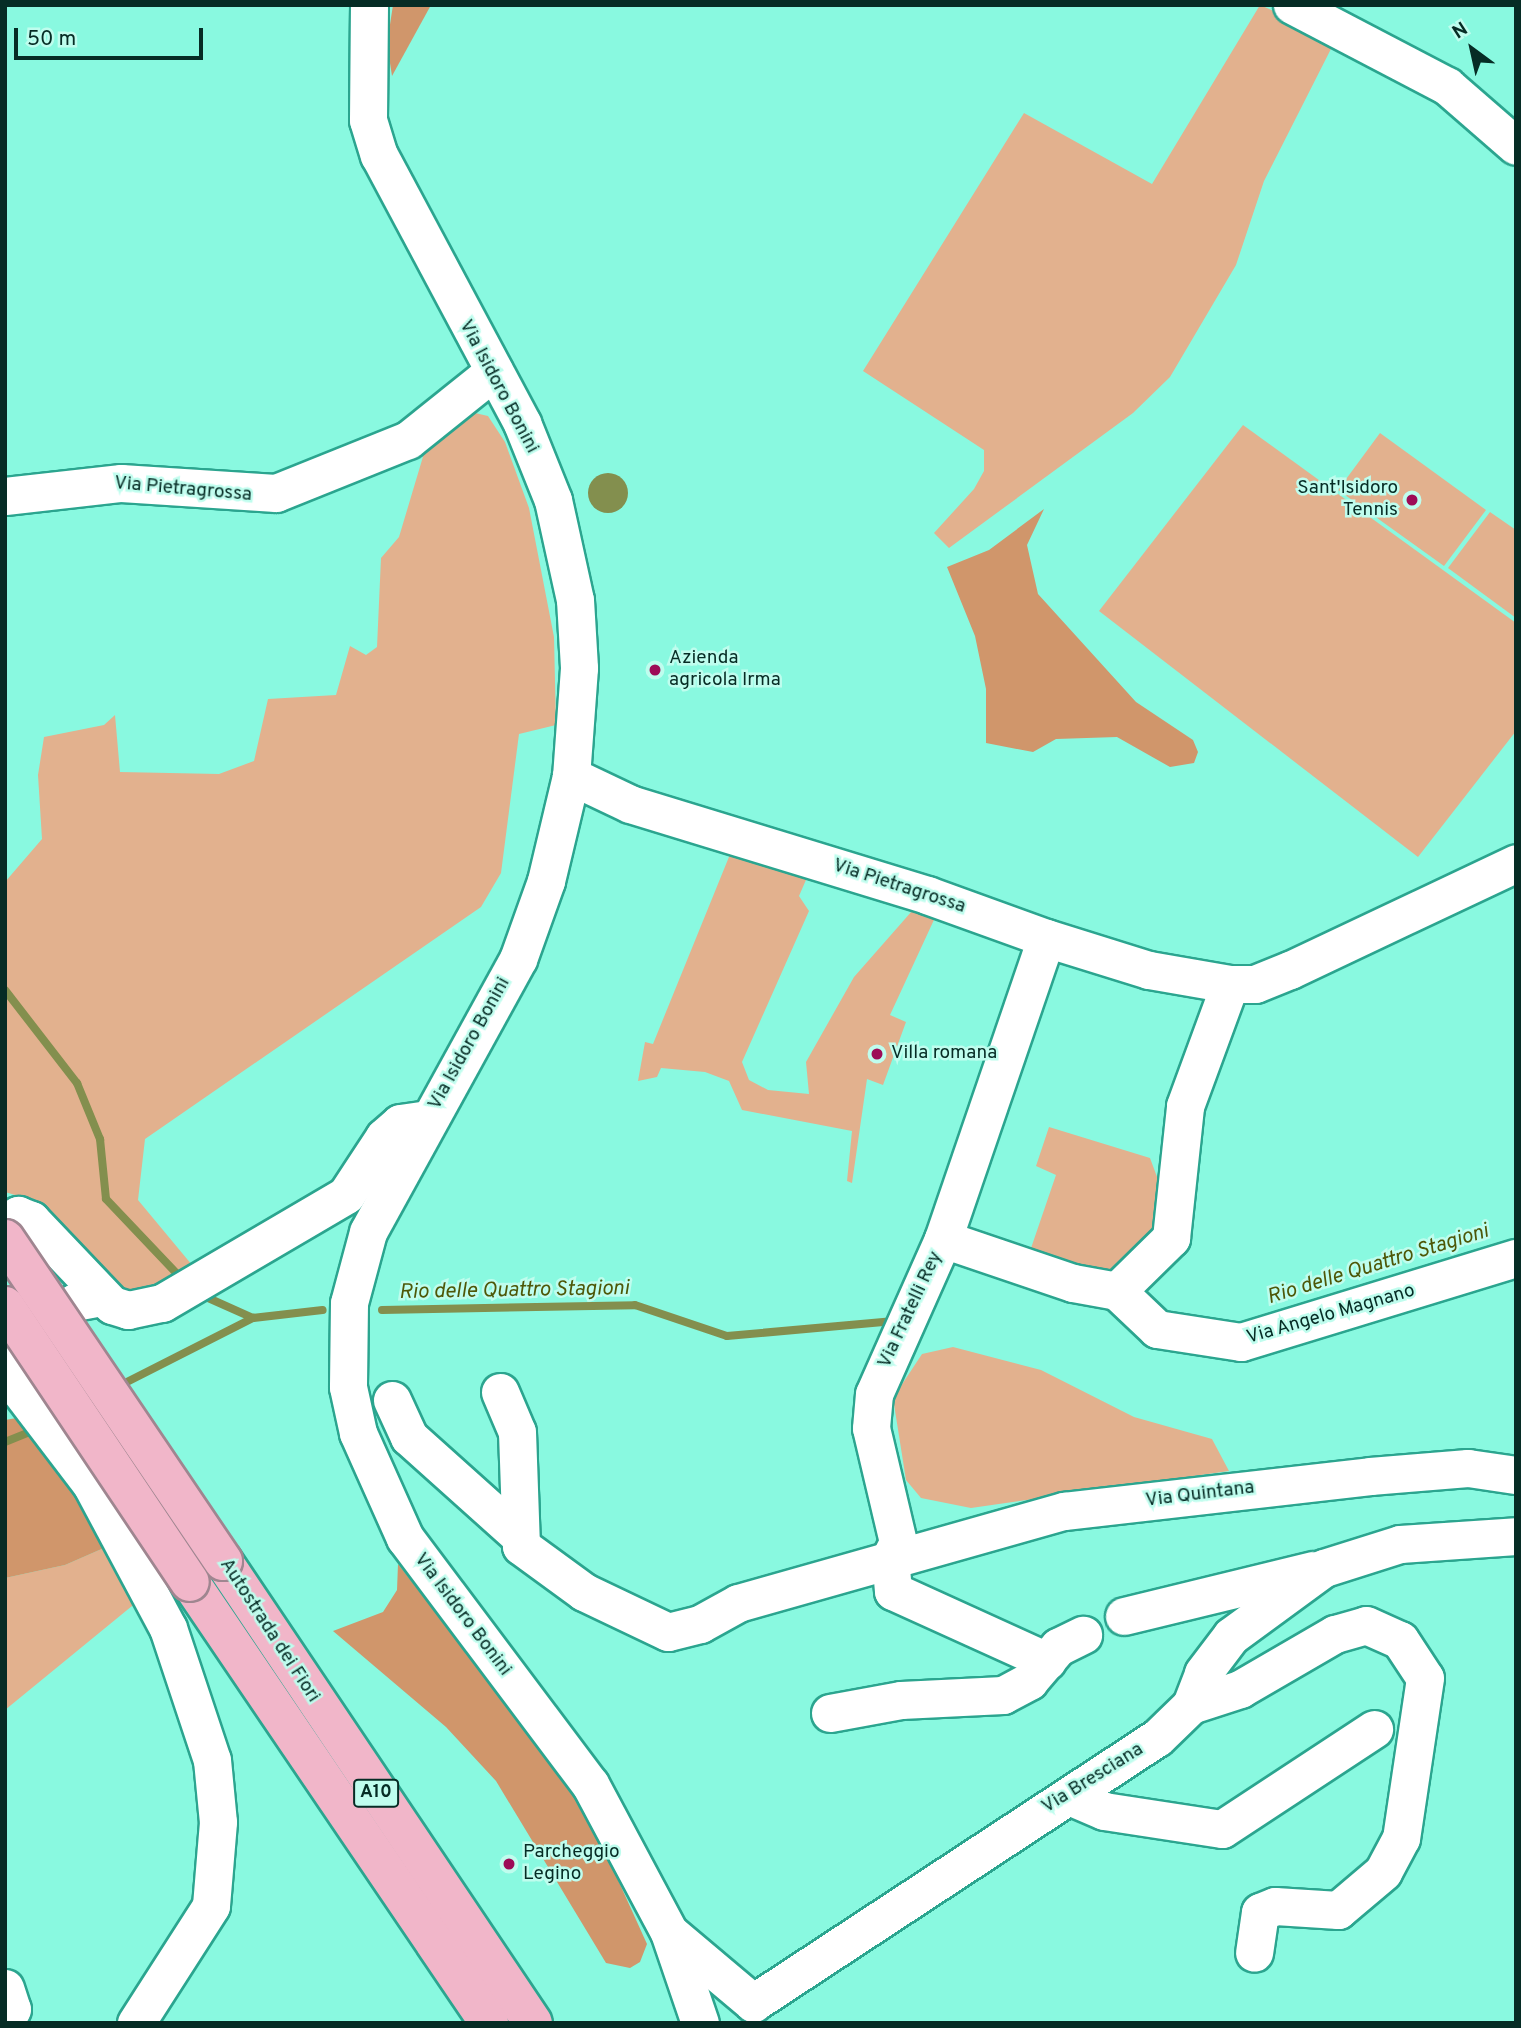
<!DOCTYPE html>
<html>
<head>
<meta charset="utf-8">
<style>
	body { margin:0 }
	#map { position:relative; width:1521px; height:2028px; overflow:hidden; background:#89f9e0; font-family:Overpass,sans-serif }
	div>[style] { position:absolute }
	.green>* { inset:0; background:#e2b18e }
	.forest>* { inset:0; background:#d0966b }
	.water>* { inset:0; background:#838f4e }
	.round { border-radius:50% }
	.stream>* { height:8px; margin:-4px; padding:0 4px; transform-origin:4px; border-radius:4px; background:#838f4e }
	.roads { filter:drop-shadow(2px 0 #2ba58f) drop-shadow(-2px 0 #2ba58f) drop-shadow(0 2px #2ba58f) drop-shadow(0 -2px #2ba58f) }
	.minor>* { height:37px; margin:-18.5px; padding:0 18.5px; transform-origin:18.5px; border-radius:18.5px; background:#fff }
	.highway>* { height:38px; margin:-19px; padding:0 19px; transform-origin:19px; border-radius:19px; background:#f1b6c9 }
	.bridges { filter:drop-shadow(2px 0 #9f8690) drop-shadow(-2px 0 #9f8690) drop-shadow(0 2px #9f8690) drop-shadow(0 -2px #9f8690) }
	.highway-bridge>* { height:38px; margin:-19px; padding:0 19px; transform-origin:19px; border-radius:19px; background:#f1b6c9 }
	.dots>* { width:19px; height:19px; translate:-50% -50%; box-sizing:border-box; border:4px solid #bffdee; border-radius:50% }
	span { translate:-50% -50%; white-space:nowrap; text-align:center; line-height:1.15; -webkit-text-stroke:5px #bffdee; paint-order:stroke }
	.shield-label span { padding:2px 5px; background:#bffdee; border:2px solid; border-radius:5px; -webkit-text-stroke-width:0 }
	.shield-label { font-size:18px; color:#062c25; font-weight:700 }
	.street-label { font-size:19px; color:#062c25 }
	.poi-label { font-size:19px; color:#062c25 }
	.right { translate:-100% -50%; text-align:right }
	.left { translate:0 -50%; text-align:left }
	.water-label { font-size:21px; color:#4d5708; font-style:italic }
	.frame { position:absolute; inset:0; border:7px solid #062c25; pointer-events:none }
	.north { position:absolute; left:1437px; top:14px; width:70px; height:70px; -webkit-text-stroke:5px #bffdee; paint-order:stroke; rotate:327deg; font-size:19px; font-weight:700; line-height:28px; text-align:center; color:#062c25 }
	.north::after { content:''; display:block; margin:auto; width:24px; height:32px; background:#062c25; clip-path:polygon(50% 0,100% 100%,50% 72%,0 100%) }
	.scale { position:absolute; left:14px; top:28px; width:189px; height:32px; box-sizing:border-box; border:4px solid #062c25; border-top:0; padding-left:9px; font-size:21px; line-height:24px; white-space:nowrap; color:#062c25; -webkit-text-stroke:5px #bffdee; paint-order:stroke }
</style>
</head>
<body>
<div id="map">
	<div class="green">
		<div style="clip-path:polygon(1260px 5px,1336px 39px,1264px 181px,1236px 265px,1170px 377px,1133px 413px,949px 548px,934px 533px,974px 489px,984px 471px,984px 450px,863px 371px,1024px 113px,1152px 184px)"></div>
		<div style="clip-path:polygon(475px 413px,488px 416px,505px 442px,529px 508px,554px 637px,556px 725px,519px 734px,501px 873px,481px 907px,145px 1139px,138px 1200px,197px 1271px,134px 1299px,35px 1201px,5px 1192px,5px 882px,42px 839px,38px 775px,44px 737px,104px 725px,115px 715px,120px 772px,219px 774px,254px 761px,268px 699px,336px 695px,350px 646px,366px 655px,377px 647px,381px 558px,399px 537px,425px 450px)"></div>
		<div style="clip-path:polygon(1243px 425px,1516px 623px,1516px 731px,1418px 857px,1099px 611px)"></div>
		<div style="clip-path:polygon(1380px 433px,1486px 510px,1444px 566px,1338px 490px)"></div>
		<div style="clip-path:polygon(1490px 512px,1516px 530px,1516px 618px,1448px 568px)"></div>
		<div style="clip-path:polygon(733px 847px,809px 873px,799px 896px,809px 911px,742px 1062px,749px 1080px,768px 1090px,809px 1094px,806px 1062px,854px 977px,912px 911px,939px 909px,890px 1015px,906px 1022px,883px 1085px,867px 1079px,852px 1183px,847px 1181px,852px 1131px,742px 1110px,729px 1081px,705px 1072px,661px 1068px,657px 1077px,638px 1081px,645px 1042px,653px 1044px)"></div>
		<div style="clip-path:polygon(1049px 1127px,1150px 1158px,1163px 1193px,1165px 1231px,1109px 1277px,1029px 1254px,1056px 1175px,1036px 1166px)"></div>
		<div style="clip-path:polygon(953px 1347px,1041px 1370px,1134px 1417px,1212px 1439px,1229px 1471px,971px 1508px,921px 1498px,906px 1480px,893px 1398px,922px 1354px)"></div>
		<div style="clip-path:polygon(113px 1544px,143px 1597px,5px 1710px,5px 1578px,65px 1565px)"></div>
	</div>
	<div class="forest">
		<div style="clip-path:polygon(393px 5px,431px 5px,392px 76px,387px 44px)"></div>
		<div style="clip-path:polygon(1044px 509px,1027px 545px,1038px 594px,1136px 702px,1193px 740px,1198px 752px,1194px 763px,1170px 767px,1117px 737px,1056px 739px,1033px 752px,986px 743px,986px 689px,975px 636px,947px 567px,989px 550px)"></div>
		<div style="clip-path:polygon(28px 1416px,113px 1544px,65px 1565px,5px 1578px,5px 1420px)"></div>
		<div style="clip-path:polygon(398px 1564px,556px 1766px,599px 1838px,647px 1944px,640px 1962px,630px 1968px,606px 1963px,496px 1781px,446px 1727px,333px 1631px,383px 1612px,397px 1590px)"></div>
	</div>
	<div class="water">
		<div class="round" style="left:588px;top:473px;width:40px;height:40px"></div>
	</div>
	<div class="stream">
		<div style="left:5px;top:990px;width:118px;rotate:52.3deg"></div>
		<div style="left:77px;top:1083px;width:61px;rotate:67.7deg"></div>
		<div style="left:100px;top:1139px;width:60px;rotate:84.3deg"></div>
		<div style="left:106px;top:1199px;width:110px;rotate:46.5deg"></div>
		<div style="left:197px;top:1293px;width:61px;rotate:24.1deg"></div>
		<div style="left:382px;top:1310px;width:253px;rotate:-1.1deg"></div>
		<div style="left:635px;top:1305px;width:97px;rotate:18.6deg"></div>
		<div style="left:727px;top:1336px;width:168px;rotate:-5.1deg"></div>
		<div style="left:117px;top:1387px;width:153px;rotate:-26.9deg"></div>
		<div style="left:253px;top:1318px;width:70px;rotate:-6.5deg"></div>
		<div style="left:5px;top:1442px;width:35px;rotate:-22deg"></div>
	</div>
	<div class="roads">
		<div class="minor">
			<div style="left:369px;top:5px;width:115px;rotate:90.5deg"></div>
			<div style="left:368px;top:120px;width:37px;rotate:73deg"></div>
			<div style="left:379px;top:155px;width:304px;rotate:61.9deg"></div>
			<div style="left:522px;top:423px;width:83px;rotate:68.1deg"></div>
			<div style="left:553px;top:500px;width:102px;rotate:77.6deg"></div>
			<div style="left:575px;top:600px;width:68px;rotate:86.6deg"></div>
			<div style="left:579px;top:668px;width:108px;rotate:94.2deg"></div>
			<div style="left:571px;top:776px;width:108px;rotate:103.4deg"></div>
			<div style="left:546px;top:881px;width:83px;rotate:109.7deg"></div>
			<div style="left:518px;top:959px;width:311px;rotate:118.8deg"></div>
			<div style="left:368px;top:1232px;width:73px;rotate:105deg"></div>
			<div style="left:349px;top:1303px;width:84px;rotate:90.7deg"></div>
			<div style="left:348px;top:1387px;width:47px;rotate:77.7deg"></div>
			<div style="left:358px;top:1433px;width:115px;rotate:65.9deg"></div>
			<div style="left:405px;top:1538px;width:308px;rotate:53.1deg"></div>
			<div style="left:590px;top:1784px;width:168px;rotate:61.9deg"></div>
			<div style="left:669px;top:1932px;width:96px;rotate:71.2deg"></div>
			<div style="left:1292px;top:5px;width:175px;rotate:27.6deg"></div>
			<div style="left:1447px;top:86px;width:91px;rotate:41deg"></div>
			<div style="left:5px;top:496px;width:117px;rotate:-6.4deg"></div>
			<div style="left:121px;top:483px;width:155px;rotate:3.7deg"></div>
			<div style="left:276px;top:493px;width:142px;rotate:-21.9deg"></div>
			<div style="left:408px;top:440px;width:110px;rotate:-38.7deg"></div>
			<div style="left:571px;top:776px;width:65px;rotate:25.4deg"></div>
			<div style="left:630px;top:804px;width:311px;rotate:17deg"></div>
			<div style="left:927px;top:895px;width:127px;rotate:19.9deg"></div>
			<div style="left:1046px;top:938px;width:108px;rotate:17.3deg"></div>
			<div style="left:1149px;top:970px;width:82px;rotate:9.8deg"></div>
			<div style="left:1230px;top:984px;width:25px"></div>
			<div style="left:1255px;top:984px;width:38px;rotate:-22deg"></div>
			<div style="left:1290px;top:970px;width:250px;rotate:-25.3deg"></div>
			<div style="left:5px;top:1224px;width:16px;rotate:-35deg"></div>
			<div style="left:18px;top:1215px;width:14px;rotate:21deg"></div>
			<div style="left:31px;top:1220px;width:117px;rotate:46.4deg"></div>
			<div style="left:112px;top:1305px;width:17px;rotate:17deg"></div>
			<div style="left:128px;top:1310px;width:35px;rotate:-12deg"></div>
			<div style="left:162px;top:1303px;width:213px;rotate:-30.4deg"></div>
			<div style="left:346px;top:1195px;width:69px;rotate:-56.8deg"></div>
			<div style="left:384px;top:1137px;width:21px;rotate:-41deg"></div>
			<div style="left:400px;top:1123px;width:28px;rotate:-8deg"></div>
			<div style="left:943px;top:1239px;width:318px;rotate:-71.1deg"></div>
			<div style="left:1117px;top:1291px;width:55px;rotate:43.5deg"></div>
			<div style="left:1157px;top:1329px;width:85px;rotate:8.8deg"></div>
			<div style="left:1241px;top:1342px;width:288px;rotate:-17deg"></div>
			<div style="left:1117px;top:1291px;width:76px;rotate:-44.5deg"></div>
			<div style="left:1171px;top:1238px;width:133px;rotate:-83.9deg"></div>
			<div style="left:1185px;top:1106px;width:130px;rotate:-69.8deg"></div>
			<div style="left:101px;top:1297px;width:26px;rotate:169deg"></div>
			<div style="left:75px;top:1302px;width:49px;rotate:145deg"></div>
			<div style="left:35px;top:1330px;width:32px;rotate:131deg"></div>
			<div style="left:14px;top:1354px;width:33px;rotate:85deg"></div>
			<div style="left:17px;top:1387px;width:122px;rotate:52.7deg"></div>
			<div style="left:91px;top:1484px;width:163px;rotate:61.9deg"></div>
			<div style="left:168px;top:1628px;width:139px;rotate:71.6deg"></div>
			<div style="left:212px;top:1760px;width:62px;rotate:84.5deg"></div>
			<div style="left:218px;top:1822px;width:84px;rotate:94.8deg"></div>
			<div style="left:211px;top:1906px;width:139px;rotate:122.7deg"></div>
			<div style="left:500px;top:1392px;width:43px;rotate:67deg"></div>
			<div style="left:517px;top:1432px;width:114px;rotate:88deg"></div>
			<div style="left:521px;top:1546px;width:78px;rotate:36.1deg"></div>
			<div style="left:584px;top:1592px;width:93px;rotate:25.5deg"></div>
			<div style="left:668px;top:1632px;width:33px;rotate:-14deg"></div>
			<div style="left:700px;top:1624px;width:43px;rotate:-28.9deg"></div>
			<div style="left:738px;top:1603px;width:339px;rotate:-15.8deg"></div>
			<div style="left:1064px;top:1511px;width:308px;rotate:-6.5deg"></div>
			<div style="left:1370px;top:1476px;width:98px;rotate:-4.7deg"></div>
			<div style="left:1468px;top:1468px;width:49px;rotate:8.3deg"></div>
			<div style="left:392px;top:1400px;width:41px;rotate:65.3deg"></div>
			<div style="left:409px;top:1437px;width:145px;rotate:41.9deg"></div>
			<div style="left:1124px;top:1616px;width:194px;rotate:-13.7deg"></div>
			<div style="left:1047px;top:1661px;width:169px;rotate:-155.6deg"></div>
			<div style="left:893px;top:1591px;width:33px;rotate:-95deg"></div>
			<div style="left:890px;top:1558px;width:18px;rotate:-63deg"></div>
			<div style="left:898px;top:1542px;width:117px;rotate:-103.3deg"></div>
			<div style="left:871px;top:1428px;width:34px;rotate:-85deg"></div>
			<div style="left:874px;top:1394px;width:170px;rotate:-66deg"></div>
			<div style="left:943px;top:1239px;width:137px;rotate:18.7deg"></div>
			<div style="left:1073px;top:1283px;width:45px;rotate:10.3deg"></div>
			<div style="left:1191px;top:1705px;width:52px;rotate:-18.1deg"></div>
			<div style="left:1240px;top:1689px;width:110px;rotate:-30.1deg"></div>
			<div style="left:1335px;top:1634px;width:32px;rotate:-16deg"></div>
			<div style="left:1366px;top:1625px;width:37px;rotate:24deg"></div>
			<div style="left:1400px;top:1640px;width:45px;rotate:56.7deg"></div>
			<div style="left:1425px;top:1678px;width:162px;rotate:98.5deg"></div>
			<div style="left:1401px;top:1838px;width:38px;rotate:118deg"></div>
			<div style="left:1383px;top:1872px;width:59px;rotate:139.8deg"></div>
			<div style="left:1338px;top:1910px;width:63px;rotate:-176.4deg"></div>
			<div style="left:1275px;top:1906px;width:16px;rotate:158deg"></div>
			<div style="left:1260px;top:1912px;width:41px;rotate:98.3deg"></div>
			<div style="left:830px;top:1713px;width:72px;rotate:-10.4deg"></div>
			<div style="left:901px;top:1700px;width:102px;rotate:-2.8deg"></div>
			<div style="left:1003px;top:1695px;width:30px;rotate:-28deg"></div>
			<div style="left:1029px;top:1681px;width:45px;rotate:-49.5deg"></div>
			<div style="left:1058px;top:1647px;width:28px;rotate:-26deg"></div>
			<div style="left:1069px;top:1796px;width:38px;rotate:23deg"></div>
			<div style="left:1104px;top:1811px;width:119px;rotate:8.7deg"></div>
			<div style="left:1222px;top:1829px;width:182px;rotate:-33.3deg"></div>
			<div style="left:670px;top:1933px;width:109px;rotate:40.1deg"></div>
			<div style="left:753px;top:2003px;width:483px;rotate:-33.3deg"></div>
			<div style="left:1157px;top:1738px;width:47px;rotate:-44.1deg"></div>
			<div style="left:1191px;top:1705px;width:34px;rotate:-69deg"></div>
			<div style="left:1203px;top:1673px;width:46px;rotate:-52.9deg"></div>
			<div style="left:1231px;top:1636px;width:115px;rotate:-36.2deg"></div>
			<div style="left:1324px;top:1568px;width:80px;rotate:-17.5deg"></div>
			<div style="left:1400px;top:1544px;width:116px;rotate:-3.9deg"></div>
			<div style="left:5px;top:1988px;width:22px;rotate:72deg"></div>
			<div style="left:12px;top:2009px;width:16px;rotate:117deg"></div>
		</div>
		<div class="highway">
			<div style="left:223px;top:1561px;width:556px;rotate:56.14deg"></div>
			<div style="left:190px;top:1582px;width:533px;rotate:55.86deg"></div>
		</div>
	</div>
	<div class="bridges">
		<div class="highway-bridge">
			<div style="left:5px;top:1239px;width:389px;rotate:55.9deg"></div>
			<div style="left:5px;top:1306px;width:332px;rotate:56.2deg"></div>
		</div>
	</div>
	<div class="dots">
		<div style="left:1412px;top:500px;background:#9d0b57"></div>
		<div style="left:655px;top:670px;background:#9d0b57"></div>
		<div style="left:877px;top:1054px;background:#9d0b57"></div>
		<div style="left:509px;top:1864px;background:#9d0b57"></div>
	</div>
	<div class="shield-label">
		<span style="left:376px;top:1793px">A10</span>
	</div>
	<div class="street-label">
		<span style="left:498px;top:387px;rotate:62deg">Via Isidoro Bonini</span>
		<span style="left:183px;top:490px;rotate:5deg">Via Pietragrossa</span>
		<span style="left:899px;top:887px;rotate:18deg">Via Pietragrossa</span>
		<span style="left:470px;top:1044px;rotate:-61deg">Via Isidoro Bonini</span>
		<span style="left:911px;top:1310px;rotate:-65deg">Via Fratelli Rey</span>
		<span style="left:1331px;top:1315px;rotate:-16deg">Via Angelo Magnano</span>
		<span style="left:1200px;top:1495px;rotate:-7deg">Via Quintana</span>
		<span style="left:462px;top:1615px;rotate:53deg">Via Isidoro Bonini</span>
		<span style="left:269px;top:1631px;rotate:57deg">Autostrada dei Fiori</span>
		<span style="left:1093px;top:1779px;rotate:-32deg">Via Bresciana</span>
	</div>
	<div class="poi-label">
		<span class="right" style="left:1398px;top:500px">Sant'Isidoro<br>Tennis</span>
		<span class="left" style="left:669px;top:670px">Azienda<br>agricola Irma</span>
		<span class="left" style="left:891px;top:1054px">Villa romana</span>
		<span class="left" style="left:523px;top:1864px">Parcheggio<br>Legino</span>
	</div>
	<div class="water-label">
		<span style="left:1378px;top:1265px;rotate:-17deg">Rio delle Quattro Stagioni</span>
		<span style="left:514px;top:1291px;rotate:-1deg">Rio delle Quattro Stagioni</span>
	</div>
	<div class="frame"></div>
	<div class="north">N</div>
	<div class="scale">50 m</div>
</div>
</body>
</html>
